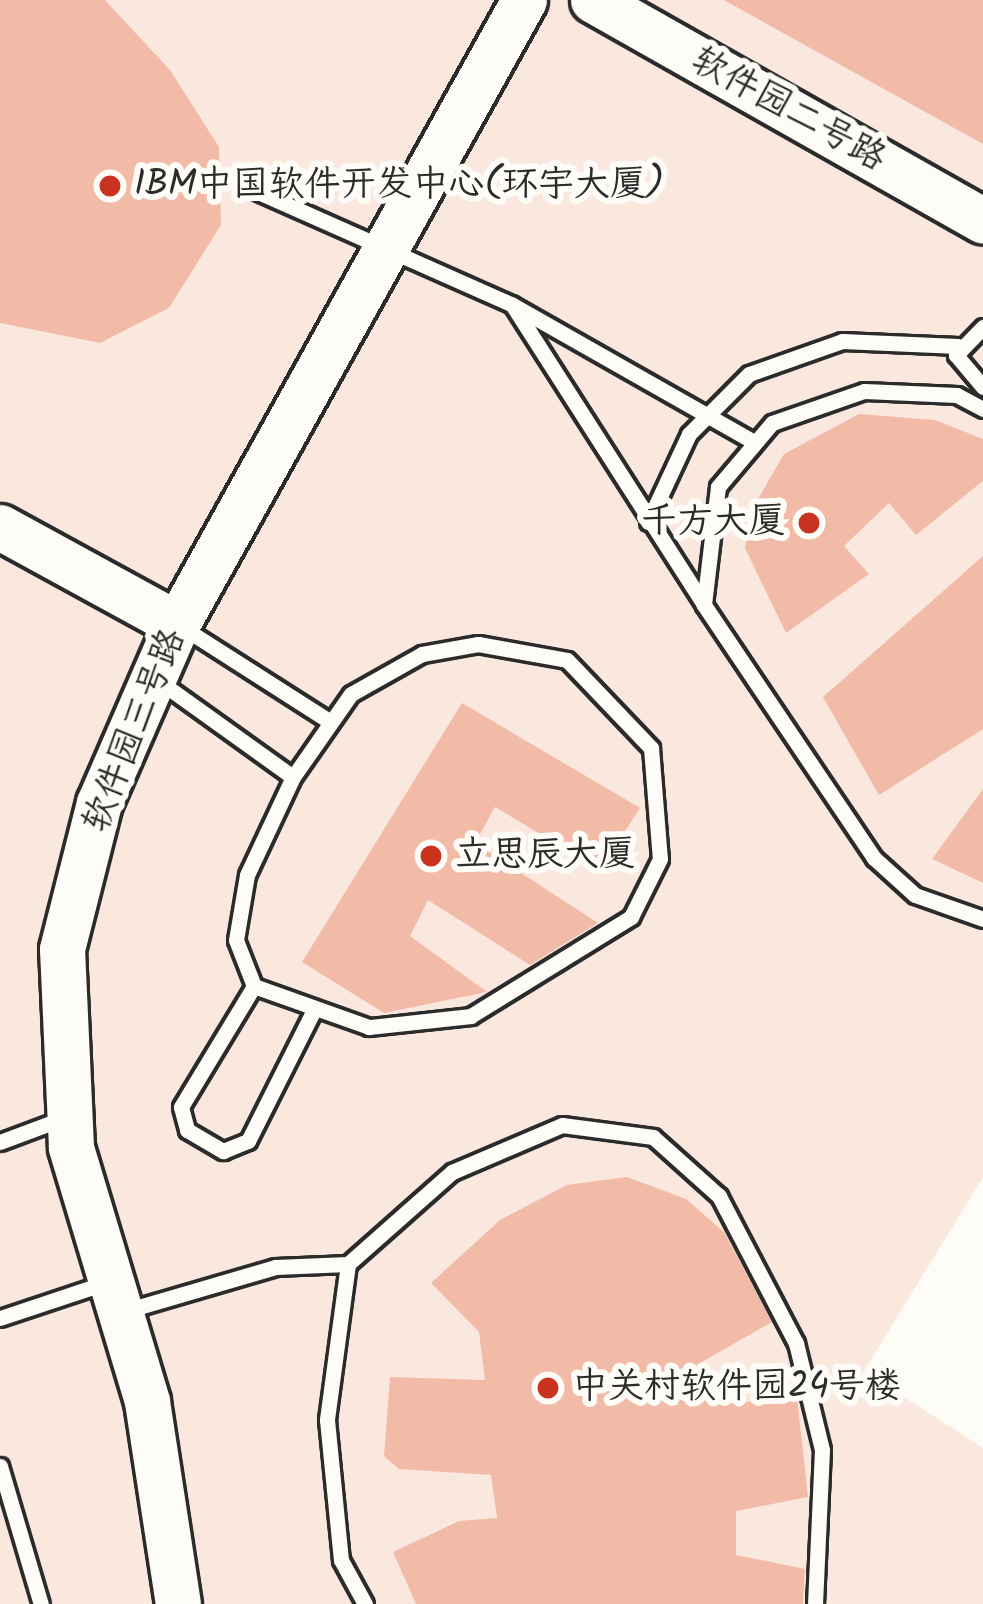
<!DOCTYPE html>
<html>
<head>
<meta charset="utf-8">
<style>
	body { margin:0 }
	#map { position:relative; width:983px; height:1604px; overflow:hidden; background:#fdfcf7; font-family:Kalam,"LXGW WenKai TC",sans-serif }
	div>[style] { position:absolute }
	.built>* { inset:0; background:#fae8df }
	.building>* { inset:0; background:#f2bba8 }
	.roads { filter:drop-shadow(3px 0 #2b2b2b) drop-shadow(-3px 0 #2b2b2b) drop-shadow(0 3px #2b2b2b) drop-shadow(0 -3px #2b2b2b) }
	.lane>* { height:15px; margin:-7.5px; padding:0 7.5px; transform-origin:7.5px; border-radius:7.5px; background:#fdfcf7 }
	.secondary>* { height:45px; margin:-22.5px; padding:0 22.5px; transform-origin:22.5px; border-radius:22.5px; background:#fdfcf7 }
	.dots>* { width:33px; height:33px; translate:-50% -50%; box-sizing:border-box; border:6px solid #fdfcf7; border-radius:50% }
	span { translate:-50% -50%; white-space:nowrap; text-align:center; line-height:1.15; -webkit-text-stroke:12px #fdfcf7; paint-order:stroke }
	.street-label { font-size:36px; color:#2b2b2b }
	.poi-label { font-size:36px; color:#2b2b2b }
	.left { translate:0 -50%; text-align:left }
	.right { translate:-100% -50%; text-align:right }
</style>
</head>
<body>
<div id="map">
	<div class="built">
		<div style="clip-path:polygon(0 0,983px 0,983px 1177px,864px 1371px,983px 1448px,983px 1604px,0 1604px)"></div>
	</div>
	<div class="building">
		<div style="clip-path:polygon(0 0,105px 0,170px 70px,219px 147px,221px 225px,169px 308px,100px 343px,0 323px)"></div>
		<div style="clip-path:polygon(724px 0,983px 0,983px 144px)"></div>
		<div style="clip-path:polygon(859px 414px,935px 420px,983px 439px,983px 481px,916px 535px,889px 503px,844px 546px,869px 574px,786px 633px,745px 548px,751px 511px,784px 454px)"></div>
		<div style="clip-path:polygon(983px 556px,983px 729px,879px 795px,823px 697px)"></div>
		<div style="clip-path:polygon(462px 703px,640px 808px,600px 870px,495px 807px,475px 843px,598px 923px,530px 965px,428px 900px,410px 936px,487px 992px,384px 1013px,302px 962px)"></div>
		<div style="clip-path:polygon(983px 789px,983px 883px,932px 859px)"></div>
		<div style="clip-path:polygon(627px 1177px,686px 1199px,724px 1232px,772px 1322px,700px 1363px,713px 1405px,797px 1397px,808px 1497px,736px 1511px,736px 1555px,805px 1569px,803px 1604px,416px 1604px,393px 1552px,459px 1521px,497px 1518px,491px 1475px,399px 1469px,384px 1456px,390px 1377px,485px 1380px,479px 1332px,431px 1283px,500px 1220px,567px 1185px)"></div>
	</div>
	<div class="roads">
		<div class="lane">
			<div style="left:258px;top:192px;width:277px;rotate:23.9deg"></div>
			<div style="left:511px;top:304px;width:277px;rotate:29.6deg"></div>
			<div style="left:513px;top:306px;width:355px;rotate:57.4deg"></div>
			<div style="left:983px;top:327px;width:39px;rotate:134deg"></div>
			<div style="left:956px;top:355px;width:42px;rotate:49.8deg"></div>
			<div style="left:983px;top:409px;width:30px;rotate:-152deg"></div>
			<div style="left:957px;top:395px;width:93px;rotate:-177.5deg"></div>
			<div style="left:864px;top:391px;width:97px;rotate:160.8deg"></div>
			<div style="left:772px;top:423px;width:84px;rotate:130.2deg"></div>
			<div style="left:718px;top:487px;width:119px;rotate:96.8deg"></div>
			<div style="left:704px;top:605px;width:305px;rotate:56.1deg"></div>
			<div style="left:874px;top:858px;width:55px;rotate:42.1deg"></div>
			<div style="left:915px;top:895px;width:72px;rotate:19.4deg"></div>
			<div style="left:648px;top:522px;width:97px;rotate:-65deg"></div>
			<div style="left:689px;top:434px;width:85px;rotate:-45deg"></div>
			<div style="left:749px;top:374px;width:99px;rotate:-19.5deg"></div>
			<div style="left:842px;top:341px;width:116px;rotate:2.5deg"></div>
			<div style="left:182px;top:627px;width:171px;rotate:32.6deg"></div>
			<div style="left:478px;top:644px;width:90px;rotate:10.2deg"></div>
			<div style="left:567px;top:660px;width:122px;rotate:46.3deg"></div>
			<div style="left:651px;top:748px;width:111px;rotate:85.4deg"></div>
			<div style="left:660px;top:859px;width:65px;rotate:116.6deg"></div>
			<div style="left:631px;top:917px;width:188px;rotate:148.3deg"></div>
			<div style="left:471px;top:1016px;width:103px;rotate:173.8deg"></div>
			<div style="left:369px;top:1027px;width:122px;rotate:-160.4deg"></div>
			<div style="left:254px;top:986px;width:49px;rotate:-111.4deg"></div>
			<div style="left:236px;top:940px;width:66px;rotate:-80.4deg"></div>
			<div style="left:247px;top:875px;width:108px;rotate:-64.9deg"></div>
			<div style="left:293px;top:777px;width:101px;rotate:-55.1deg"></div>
			<div style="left:351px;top:694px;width:81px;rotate:-29.4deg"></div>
			<div style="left:422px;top:654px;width:57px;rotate:-10.1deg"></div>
			<div style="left:156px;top:679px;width:168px;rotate:35.6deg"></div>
			<div style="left:254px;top:986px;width:141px;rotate:121.1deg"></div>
			<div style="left:181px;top:1107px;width:24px;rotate:75deg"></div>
			<div style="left:187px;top:1130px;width:42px;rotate:30.3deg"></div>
			<div style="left:223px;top:1151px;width:27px;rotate:-22deg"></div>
			<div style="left:248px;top:1141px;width:142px;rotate:-63.3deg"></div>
			<div style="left:0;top:1142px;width:68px;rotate:-20.6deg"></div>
			<div style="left:348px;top:1264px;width:157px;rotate:97.7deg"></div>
			<div style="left:327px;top:1420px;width:141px;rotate:84.3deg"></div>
			<div style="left:341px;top:1560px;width:50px;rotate:61.4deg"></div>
			<div style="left:125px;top:1311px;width:156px;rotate:-16.3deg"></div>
			<div style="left:275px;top:1267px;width:73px;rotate:-2.4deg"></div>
			<div style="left:348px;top:1264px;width:139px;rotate:-41.5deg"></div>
			<div style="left:452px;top:1172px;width:120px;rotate:-23.1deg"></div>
			<div style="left:562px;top:1125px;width:92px;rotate:7.5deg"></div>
			<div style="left:653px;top:1137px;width:89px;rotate:41.8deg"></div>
			<div style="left:719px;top:1196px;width:166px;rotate:62.4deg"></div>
			<div style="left:796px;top:1343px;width:110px;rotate:76.3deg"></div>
			<div style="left:822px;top:1450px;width:154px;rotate:92.6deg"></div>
			<div style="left:0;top:1318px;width:111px;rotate:-18.4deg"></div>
			<div style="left:0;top:1466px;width:144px;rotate:73.5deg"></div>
		</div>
		<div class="secondary">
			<div style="left:593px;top:0;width:448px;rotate:29.5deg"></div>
			<div style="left:0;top:527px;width:202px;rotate:28.7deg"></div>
			<div style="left:178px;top:1604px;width:205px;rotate:-98.7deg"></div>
			<div style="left:147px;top:1401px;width:265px;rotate:-106.7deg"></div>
			<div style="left:71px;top:1147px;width:198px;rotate:-92.6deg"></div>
			<div style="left:62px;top:949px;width:151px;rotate:-75.8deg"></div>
			<div style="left:99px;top:803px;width:195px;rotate:-66.5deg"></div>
			<div style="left:177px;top:624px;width:714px;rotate:-60.92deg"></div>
		</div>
	</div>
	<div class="dots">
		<div style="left:110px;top:186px;background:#c8321e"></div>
		<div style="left:809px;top:523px;background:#c8321e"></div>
		<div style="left:431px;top:856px;background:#c8321e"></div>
		<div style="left:548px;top:1388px;background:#c8321e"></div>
	</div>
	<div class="street-label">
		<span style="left:788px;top:110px;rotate:29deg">软件园二号路</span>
		<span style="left:135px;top:731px;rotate:-68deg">软件园三号路</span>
	</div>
	<div class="poi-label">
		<span class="left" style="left:134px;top:186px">IBM中国软件开发中心(环宇大厦)</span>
		<span class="right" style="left:785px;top:523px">千方大厦</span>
		<span class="left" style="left:455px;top:856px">立思辰大厦</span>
		<span class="left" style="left:572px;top:1388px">中关村软件园24号楼</span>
	</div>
</div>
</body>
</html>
